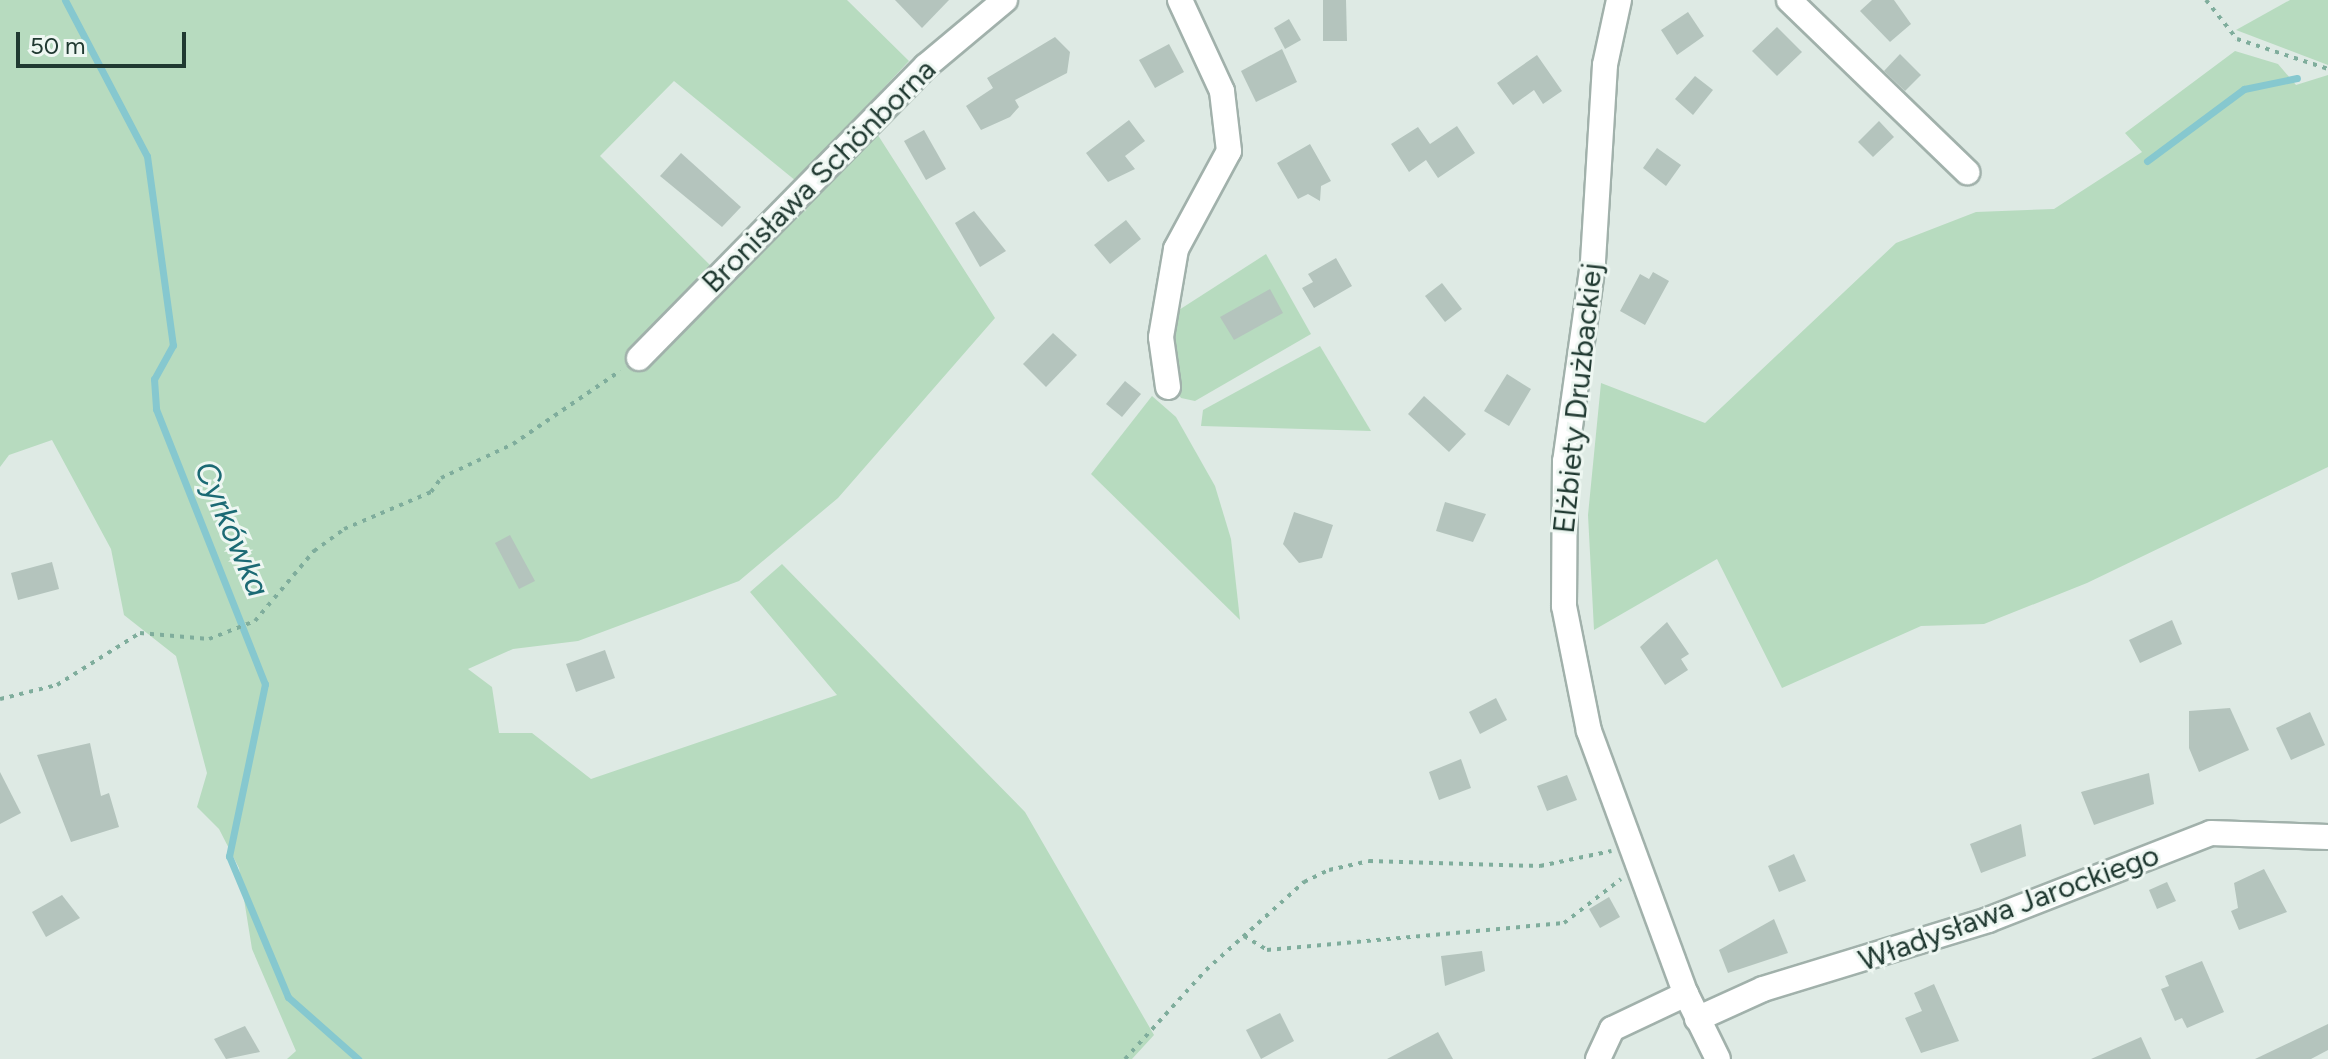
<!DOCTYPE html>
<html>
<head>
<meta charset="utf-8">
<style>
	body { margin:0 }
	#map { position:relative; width:2328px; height:1059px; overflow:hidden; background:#deeae4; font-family:Figtree,sans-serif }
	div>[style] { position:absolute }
	.green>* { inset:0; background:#b7dbbf }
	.stream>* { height:7px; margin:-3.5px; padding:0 3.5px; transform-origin:3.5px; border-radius:3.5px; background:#86c8cf }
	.building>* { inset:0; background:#b4c4bd }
	.path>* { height:4px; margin-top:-2px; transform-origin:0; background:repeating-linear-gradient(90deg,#7fad9c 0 4px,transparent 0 10px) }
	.roads { filter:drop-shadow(2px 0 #a1b1ab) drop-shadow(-2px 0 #a1b1ab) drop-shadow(0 2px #a1b1ab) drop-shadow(0 -2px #a1b1ab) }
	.minor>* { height:24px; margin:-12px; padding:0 12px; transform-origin:12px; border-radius:12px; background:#fff }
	span { translate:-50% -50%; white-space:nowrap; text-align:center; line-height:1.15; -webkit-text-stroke:6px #eef7f2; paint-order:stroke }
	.street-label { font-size:30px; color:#203931 }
	.water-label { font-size:32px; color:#1b6a74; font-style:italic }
	.scale { position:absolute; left:16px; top:32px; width:170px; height:36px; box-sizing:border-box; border:4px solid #203931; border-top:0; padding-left:10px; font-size:24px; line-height:28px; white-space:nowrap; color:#203931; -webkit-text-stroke:6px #eef7f2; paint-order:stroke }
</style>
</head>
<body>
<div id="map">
	<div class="green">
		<div style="clip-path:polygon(0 0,847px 0,909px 61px,796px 181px,674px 81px,600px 156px,712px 267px,874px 129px,995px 318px,838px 498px,739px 581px,578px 641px,513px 649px,468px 669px,492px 687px,499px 733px,532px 733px,591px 779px,837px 695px,750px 592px,782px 564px,1025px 812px,1154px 1035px,1132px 1059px,287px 1059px,296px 1051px,252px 949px,239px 868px,219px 829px,197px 807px,207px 773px,176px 656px,124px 615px,111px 549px,52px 440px,9px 455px,0 467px)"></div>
		<div style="clip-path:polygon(2290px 0,2328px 0,2328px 65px,2236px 30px)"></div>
		<div style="clip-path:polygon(2235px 51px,2278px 64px,2296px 85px,2328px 75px,2328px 467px,2087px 583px,1984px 624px,1921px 626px,1782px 688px,1717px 559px,1594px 630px,1588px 515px,1601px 383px,1705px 423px,1896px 243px,1976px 212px,2054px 209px,2142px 152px,2125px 133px)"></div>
		<div style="clip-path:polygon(1266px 254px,1311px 334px,1195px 401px,1181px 398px,1171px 383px,1168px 317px)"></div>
		<div style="clip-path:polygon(1320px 346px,1371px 431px,1201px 426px,1203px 410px)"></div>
		<div style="clip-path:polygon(1152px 396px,1176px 417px,1215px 486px,1231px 539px,1240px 620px,1091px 474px)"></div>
	</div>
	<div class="stream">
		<div style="left:65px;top:0;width:176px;rotate:62.3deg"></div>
		<div style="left:147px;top:156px;width:191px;rotate:82.2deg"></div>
		<div style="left:173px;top:345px;width:39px;rotate:119deg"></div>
		<div style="left:154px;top:379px;width:30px;rotate:86deg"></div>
		<div style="left:156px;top:409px;width:296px;rotate:68.4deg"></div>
		<div style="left:265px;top:684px;width:176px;rotate:101.8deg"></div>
		<div style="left:229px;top:856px;width:153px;rotate:67.3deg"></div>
		<div style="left:288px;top:997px;width:94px;rotate:41.5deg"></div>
		<div style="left:2147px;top:161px;width:121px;rotate:-36.6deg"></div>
		<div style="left:2244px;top:89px;width:54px;rotate:-11.7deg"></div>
	</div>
	<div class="building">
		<div style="clip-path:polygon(895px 0,949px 0,922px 28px)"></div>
		<div style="clip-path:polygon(1323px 0,1346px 0,1347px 41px,1323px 41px)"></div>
		<div style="clip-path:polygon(1872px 0,1894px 0,1911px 24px,1890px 42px,1860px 11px)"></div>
		<div style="clip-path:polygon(1688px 12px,1704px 36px,1677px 55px,1661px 30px)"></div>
		<div style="clip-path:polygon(1289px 19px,1301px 40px,1285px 49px,1274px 28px)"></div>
		<div style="clip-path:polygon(1777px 27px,1802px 52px,1777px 76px,1752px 51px)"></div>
		<div style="clip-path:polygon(1055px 37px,1070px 52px,1067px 73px,1015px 100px,1019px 107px,1010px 117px,981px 130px,966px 106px,993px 88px,987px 78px)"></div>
		<div style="clip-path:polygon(1169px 44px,1184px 72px,1155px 88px,1139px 60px)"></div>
		<div style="clip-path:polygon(1282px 49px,1297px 82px,1256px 102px,1241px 71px)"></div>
		<div style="clip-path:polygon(1900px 54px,1921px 75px,1905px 91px,1884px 71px)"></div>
		<div style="clip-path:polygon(1537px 55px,1562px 91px,1543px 104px,1534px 90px,1513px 105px,1497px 83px)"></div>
		<div style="clip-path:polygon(1695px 76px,1713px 90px,1693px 115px,1675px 99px)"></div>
		<div style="clip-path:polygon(1129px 120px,1145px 141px,1125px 156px,1135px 169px,1108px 182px,1086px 153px)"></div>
		<div style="clip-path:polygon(1879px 121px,1894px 137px,1873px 157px,1858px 142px)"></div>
		<div style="clip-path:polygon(1457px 126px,1475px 153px,1438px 178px,1426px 160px,1409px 172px,1391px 144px,1418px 127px,1430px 144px)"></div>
		<div style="clip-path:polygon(924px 130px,946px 169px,926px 180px,904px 141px)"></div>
		<div style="clip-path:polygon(1310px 144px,1331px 181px,1321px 186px,1320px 201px,1308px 194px,1298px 199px,1277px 163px)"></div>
		<div style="clip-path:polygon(1657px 148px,1681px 165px,1666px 186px,1643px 168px)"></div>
		<div style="clip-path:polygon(681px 153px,741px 207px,722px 227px,660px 176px)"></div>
		<div style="clip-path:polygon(974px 211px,1006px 251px,980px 267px,955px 223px)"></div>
		<div style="clip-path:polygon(1126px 220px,1141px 239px,1110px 264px,1094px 245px)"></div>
		<div style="clip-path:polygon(1336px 258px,1352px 286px,1314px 308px,1302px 288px,1313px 282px,1308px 274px)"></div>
		<div style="clip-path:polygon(1653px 272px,1669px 281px,1645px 325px,1620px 311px,1640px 274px,1649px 279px)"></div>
		<div style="clip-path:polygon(1442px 283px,1462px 309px,1445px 322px,1425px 296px)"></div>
		<div style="clip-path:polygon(1270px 289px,1283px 313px,1234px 340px,1220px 317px)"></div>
		<div style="clip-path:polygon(1053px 333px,1077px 355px,1046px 387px,1023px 364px)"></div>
		<div style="clip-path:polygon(1507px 374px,1531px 389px,1509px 426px,1484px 411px)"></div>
		<div style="clip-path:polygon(1125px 381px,1141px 394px,1122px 417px,1106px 404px)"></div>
		<div style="clip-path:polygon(1424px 396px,1466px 434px,1449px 452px,1408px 414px)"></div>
		<div style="clip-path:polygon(1445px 502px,1486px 514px,1473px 542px,1436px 531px)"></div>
		<div style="clip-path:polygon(1294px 512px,1333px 525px,1322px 558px,1299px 563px,1283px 544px)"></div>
		<div style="clip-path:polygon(510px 535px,535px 581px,519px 589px,495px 543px)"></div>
		<div style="clip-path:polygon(52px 562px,59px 589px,18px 600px,11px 573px)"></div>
		<div style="clip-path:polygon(2172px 620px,2182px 644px,2140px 663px,2129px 640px)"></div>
		<div style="clip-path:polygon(1667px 622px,1689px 654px,1681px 659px,1688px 670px,1665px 685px,1640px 647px)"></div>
		<div style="clip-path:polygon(605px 650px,615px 678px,576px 692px,566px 664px)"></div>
		<div style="clip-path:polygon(1496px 698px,1507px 720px,1480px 734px,1469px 712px)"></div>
		<div style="clip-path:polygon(2230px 708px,2249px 750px,2199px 772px,2189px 748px,2189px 711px)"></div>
		<div style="clip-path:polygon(2310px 712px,2325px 745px,2291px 760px,2276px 728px)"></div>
		<div style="clip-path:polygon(90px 743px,101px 796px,109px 793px,119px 827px,71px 842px,37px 755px)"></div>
		<div style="clip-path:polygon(1461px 759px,1471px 788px,1439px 800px,1429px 772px)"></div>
		<div style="clip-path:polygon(0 772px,21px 813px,0 824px)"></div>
		<div style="clip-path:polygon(2149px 773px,2154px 804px,2094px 825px,2081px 792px)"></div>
		<div style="clip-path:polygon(1567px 775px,1577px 800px,1547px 811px,1537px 786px)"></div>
		<div style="clip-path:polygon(2021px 824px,2026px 856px,1981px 873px,1970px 844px)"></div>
		<div style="clip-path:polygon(1794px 854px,1806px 881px,1779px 892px,1768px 866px)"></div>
		<div style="clip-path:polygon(2264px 869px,2287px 912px,2239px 930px,2231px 911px,2238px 908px,2234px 883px)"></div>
		<div style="clip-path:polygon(2167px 882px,2176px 901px,2157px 909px,2149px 890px)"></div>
		<div style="clip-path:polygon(62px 895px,80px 918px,46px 937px,32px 912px)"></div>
		<div style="clip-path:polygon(1609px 897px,1620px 917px,1600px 928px,1589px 909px)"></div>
		<div style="clip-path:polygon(1774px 919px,1788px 953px,1728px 973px,1719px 950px)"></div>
		<div style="clip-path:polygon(1482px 951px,1485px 971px,1445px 986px,1441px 956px)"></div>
		<div style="clip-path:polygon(2202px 961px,2224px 1012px,2187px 1028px,2182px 1018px,2175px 1021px,2161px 989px,2169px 986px,2165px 976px)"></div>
		<div style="clip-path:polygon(1934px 984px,1959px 1041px,1921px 1053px,1905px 1018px,1922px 1011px,1914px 993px)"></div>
		<div style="clip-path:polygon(1280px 1013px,1294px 1041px,1261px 1059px,1246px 1030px)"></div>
		<div style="clip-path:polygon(2328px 1024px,2328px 1050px,2311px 1059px,2255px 1059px)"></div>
		<div style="clip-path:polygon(245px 1026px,260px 1052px,226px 1059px,214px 1039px)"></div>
		<div style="clip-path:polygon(1438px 1032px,1453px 1059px,1387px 1059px)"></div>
		<div style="clip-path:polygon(2141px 1037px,2151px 1059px,2091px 1059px)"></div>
	</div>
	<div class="path">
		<div style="left:2206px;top:0;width:50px;rotate:51.5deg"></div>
		<div style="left:2237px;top:39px;width:96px;rotate:18.2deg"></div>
		<div style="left:0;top:699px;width:59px;rotate:-13.8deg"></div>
		<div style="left:57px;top:685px;width:98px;rotate:-32.1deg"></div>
		<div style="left:140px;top:633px;width:69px;rotate:5deg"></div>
		<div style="left:209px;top:639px;width:49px;rotate:-21.4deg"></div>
		<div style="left:255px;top:621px;width:92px;rotate:-49.9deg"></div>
		<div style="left:314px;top:551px;width:37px;rotate:-36deg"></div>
		<div style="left:344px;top:529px;width:95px;rotate:-23deg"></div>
		<div style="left:431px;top:492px;width:17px;rotate:-54deg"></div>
		<div style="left:441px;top:478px;width:80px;rotate:-25.3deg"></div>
		<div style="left:513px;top:444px;width:130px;rotate:-34.3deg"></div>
		<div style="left:1244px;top:936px;width:27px;rotate:31deg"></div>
		<div style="left:1267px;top:950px;width:298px;rotate:-5.2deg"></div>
		<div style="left:1564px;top:923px;width:72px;rotate:-37.7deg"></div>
		<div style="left:1125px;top:1059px;width:120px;rotate:-47.7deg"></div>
		<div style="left:1206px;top:970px;width:132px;rotate:-41.9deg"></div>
		<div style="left:1304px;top:882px;width:28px;rotate:-26deg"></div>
		<div style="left:1329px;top:870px;width:41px;rotate:-12.7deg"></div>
		<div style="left:1369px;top:861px;width:171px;rotate:1.7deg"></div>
		<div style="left:1540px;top:866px;width:73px;rotate:-11.9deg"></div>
	</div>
	<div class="roads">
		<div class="minor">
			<div style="left:1619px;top:0;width:66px;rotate:102.2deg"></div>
			<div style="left:1605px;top:65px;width:198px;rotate:93.5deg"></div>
			<div style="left:1593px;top:263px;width:200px;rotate:98deg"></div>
			<div style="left:1565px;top:461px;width:145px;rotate:90.4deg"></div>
			<div style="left:1564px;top:606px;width:127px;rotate:78.7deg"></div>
			<div style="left:1589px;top:731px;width:280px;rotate:69.8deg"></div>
			<div style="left:1686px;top:994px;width:72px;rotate:63.8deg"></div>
			<div style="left:1789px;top:0;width:248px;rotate:44deg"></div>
			<div style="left:639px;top:358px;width:409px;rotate:-45.5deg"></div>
			<div style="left:926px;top:66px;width:103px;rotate:-39.9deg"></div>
			<div style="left:1168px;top:387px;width:50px;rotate:-98deg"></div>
			<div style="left:1161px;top:337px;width:89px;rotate:-80.3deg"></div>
			<div style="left:1176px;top:249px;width:111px;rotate:-61.6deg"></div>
			<div style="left:1229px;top:151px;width:60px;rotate:-96.7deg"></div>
			<div style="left:1222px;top:91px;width:100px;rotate:-114.8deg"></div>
			<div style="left:1697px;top:1019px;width:72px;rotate:-24.4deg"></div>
			<div style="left:1763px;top:989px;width:235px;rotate:-17deg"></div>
			<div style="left:1988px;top:920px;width:239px;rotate:-21.3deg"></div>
			<div style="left:2211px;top:833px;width:117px;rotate:2deg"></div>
			<div style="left:1598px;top:1059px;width:33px;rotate:-65deg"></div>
			<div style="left:1612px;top:1029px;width:82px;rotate:-25.3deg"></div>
		</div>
	</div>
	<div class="street-label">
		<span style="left:819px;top:176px;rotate:-45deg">Bronisława Schönborna</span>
		<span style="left:1578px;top:398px;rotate:-84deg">Elżbiety Drużbackiej</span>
		<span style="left:2009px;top:908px;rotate:-20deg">Władysława Jarockiego</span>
	</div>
	<div class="water-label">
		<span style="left:232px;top:529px;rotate:67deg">Cyrkówka</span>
	</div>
	<div class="scale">50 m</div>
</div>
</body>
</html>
